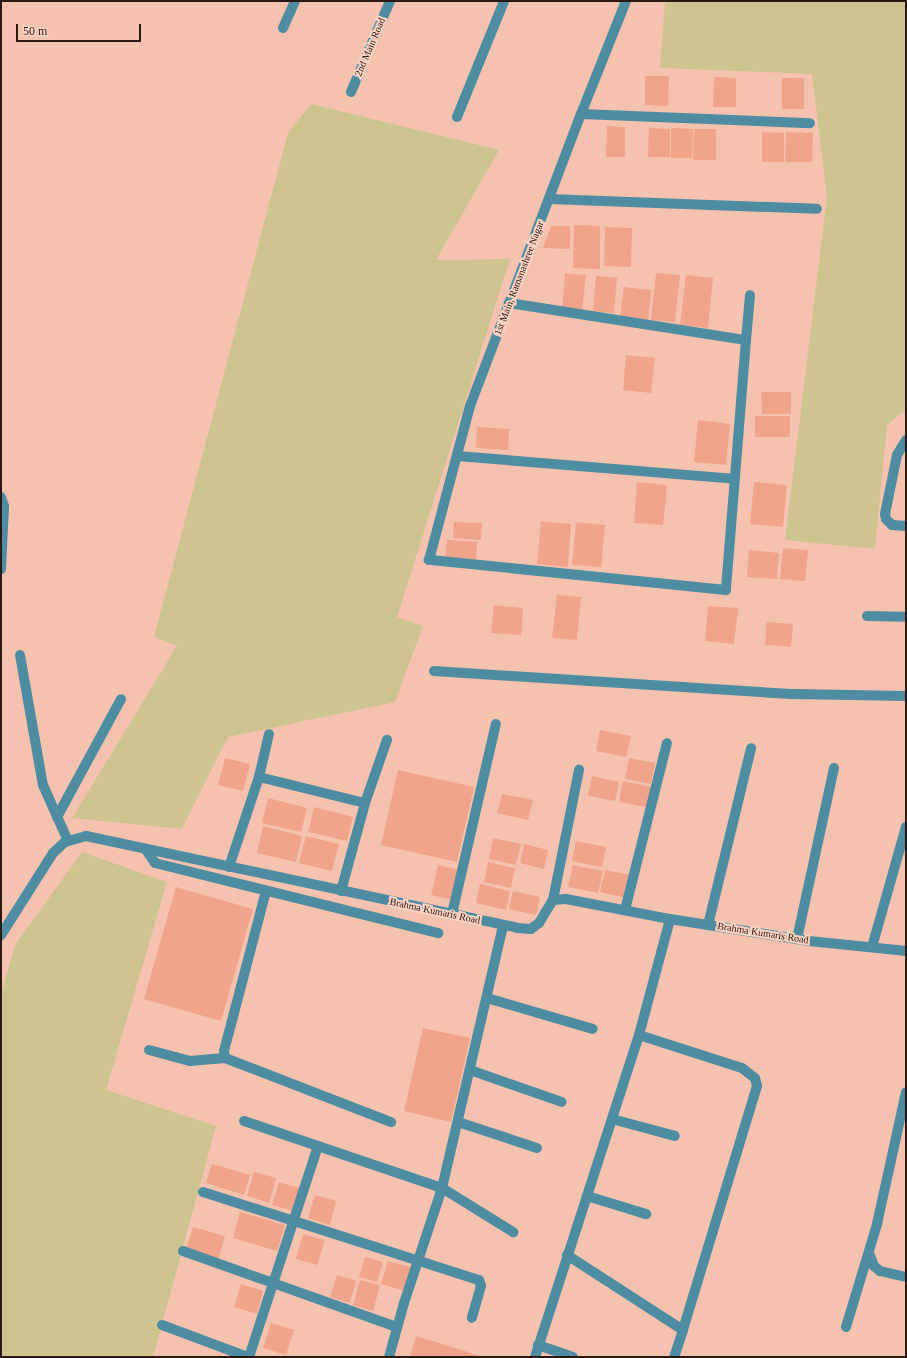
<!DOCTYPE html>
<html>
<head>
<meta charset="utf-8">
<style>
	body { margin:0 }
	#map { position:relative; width:907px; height:1358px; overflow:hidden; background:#f6c2b0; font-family:Georgia,serif }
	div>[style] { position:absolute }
	.green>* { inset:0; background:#cdc48f }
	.building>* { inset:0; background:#f0a489 }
	.minor>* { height:10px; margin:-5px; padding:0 5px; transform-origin:5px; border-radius:5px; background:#4e8da1 }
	span { translate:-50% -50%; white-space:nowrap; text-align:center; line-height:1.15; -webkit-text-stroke:4px #fcd2c3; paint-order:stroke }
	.street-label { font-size:10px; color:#2b1812 }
	.frame { position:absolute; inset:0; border:2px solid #2b1812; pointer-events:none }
	.scale { position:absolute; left:16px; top:24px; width:125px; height:18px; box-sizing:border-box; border:2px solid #2b1812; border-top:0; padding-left:5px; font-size:12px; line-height:14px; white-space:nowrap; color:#2b1812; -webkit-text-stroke:3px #fcd2c3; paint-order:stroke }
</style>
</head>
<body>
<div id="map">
	<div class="green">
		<div style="clip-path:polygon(665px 1px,906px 1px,906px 410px,887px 425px,875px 549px,785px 540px,827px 197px,812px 74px,660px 68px)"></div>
		<div style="clip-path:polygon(311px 104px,499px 150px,436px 260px,510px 259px,397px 617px,423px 626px,395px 702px,228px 737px,182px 829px,72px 818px,177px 646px,154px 637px,288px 133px)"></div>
		<div style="clip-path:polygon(82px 852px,167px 882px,106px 1090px,216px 1126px,153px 1357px,1px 1357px,1px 994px,15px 945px)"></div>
	</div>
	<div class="building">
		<div style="clip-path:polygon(645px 76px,669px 76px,668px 106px,645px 105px)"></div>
		<div style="clip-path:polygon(714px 77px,736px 78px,736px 107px,713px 107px)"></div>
		<div style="clip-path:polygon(782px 78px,804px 78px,804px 109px,782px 109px)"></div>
		<div style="clip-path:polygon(607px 126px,625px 127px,625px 157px,606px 157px)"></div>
		<div style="clip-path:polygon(649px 128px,670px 129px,670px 157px,648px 157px)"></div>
		<div style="clip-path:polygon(671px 128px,693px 129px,692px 158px,671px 158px)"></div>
		<div style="clip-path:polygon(694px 129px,716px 129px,716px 160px,693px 160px)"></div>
		<div style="clip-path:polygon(762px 132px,784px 133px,784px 162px,762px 162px)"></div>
		<div style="clip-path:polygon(786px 132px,813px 133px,812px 162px,785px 162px)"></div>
		<div style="clip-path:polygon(574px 225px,600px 226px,600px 269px,573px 268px)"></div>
		<div style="clip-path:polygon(551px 226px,570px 226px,570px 249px,543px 248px)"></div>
		<div style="clip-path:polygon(605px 227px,632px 228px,631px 267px,604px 266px)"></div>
		<div style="clip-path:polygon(565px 273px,586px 275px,582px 312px,562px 310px)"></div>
		<div style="clip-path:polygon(656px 273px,680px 275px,675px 322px,651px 320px)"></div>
		<div style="clip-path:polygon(686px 275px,713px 278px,708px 328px,680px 325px)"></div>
		<div style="clip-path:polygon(596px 276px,617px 278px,614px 313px,593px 311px)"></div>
		<div style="clip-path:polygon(624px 287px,651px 290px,648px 320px,620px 317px)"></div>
		<div style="clip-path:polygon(626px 355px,655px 358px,651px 393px,623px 390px)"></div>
		<div style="clip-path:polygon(761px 392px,791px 392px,791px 414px,762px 414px)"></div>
		<div style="clip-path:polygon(755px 416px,790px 416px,790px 437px,755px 437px)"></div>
		<div style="clip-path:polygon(698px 420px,730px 424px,726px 465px,694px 462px)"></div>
		<div style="clip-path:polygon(477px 427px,509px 429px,508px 450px,476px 448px)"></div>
		<div style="clip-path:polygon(637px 482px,667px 485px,663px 525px,634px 523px)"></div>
		<div style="clip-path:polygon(754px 482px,787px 485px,783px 527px,750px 524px)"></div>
		<div style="clip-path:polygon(541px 521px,571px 524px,568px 567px,537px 564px)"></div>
		<div style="clip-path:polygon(454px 522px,482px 523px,481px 540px,453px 538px)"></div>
		<div style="clip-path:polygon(576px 522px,605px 525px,601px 567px,572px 565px)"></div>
		<div style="clip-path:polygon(447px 540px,477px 542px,476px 562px,445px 560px)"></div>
		<div style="clip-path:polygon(783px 548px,808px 550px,805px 581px,780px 579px)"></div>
		<div style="clip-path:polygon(749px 550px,779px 553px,777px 579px,747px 577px)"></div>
		<div style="clip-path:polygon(557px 595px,581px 597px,577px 640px,552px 638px)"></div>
		<div style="clip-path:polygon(494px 605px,523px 608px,521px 635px,491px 633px)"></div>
		<div style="clip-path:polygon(708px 606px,738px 608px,734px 644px,705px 641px)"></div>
		<div style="clip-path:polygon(767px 622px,793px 624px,791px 647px,765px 645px)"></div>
		<div style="clip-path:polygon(600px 730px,631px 736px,626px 757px,596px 751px)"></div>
		<div style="clip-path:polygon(225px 758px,250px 764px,243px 791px,218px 785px)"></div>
		<div style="clip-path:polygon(629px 758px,655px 763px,651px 784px,625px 779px)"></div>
		<div style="clip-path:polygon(398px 770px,474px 787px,457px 862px,381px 845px)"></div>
		<div style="clip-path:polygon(592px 776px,619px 782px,615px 801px,588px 796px)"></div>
		<div style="clip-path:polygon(623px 781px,651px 787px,647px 807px,619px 802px)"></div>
		<div style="clip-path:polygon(502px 794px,533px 800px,528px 820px,497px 813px)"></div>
		<div style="clip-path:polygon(268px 798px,307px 808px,301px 832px,262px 823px)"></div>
		<div style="clip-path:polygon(314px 807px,353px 817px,347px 841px,308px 832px)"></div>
		<div style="clip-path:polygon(263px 826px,302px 836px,296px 862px,257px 853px)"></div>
		<div style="clip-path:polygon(306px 836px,339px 844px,332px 871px,299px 863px)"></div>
		<div style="clip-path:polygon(493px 838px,521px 844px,516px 865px,489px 859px)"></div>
		<div style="clip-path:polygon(576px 841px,606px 847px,602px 867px,572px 861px)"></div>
		<div style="clip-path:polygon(524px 844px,548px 850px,544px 869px,520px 863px)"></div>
		<div style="clip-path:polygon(488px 862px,515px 868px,511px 888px,484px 882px)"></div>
		<div style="clip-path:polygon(438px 865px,460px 870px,453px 900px,431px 895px)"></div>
		<div style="clip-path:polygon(573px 865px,603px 871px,598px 893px,568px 887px)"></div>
		<div style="clip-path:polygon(605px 870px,631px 875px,626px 898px,600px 892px)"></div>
		<div style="clip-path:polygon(480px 884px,510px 891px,506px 910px,476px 903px)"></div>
		<div style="clip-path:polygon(176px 887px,253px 909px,221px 1021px,144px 999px)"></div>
		<div style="clip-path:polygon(513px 891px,540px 897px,536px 915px,509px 909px)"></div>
		<div style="clip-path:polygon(423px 1028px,470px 1038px,451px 1122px,404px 1111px)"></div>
		<div style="clip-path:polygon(212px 1164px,250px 1175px,244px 1195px,206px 1183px)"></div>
		<div style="clip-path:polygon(254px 1172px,276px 1178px,269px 1203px,247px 1196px)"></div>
		<div style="clip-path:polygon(279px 1182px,300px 1188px,293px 1211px,272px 1205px)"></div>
		<div style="clip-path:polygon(315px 1195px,336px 1201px,330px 1225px,308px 1218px)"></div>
		<div style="clip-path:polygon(240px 1212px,285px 1225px,277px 1251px,233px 1238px)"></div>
		<div style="clip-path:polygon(193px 1227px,225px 1236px,218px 1260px,186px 1250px)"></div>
		<div style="clip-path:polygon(303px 1234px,325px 1240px,317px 1265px,296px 1259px)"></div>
		<div style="clip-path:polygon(365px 1257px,383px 1262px,377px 1282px,359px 1277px)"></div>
		<div style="clip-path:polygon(388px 1261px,411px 1267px,404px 1291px,381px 1284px)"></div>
		<div style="clip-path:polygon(337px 1275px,356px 1281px,350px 1303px,330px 1297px)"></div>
		<div style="clip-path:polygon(360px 1280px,380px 1285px,373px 1311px,353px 1305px)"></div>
		<div style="clip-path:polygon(241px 1284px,263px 1291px,257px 1314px,234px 1307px)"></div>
		<div style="clip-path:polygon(271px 1323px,294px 1330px,286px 1355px,263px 1348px)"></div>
		<div style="clip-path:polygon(416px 1336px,484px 1357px,410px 1357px)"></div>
	</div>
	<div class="minor">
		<div style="left:283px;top:28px;width:30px;rotate:-66deg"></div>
		<div style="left:351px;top:92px;width:99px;rotate:-66.8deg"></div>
		<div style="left:581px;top:114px;width:229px;rotate:2.3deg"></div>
		<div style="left:457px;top:117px;width:125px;rotate:-67.9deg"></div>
		<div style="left:549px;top:199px;width:268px;rotate:2.1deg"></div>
		<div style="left:509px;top:303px;width:240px;rotate:8.9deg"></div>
		<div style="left:746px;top:340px;width:251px;rotate:94.6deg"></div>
		<div style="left:726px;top:590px;width:299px;rotate:-174.2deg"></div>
		<div style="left:429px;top:560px;width:159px;rotate:-75.1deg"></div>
		<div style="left:470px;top:406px;width:312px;rotate:-69.2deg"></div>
		<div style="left:581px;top:114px;width:122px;rotate:-68.3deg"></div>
		<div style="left:746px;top:340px;width:45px;rotate:-84.9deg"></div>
		<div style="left:906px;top:440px;width:17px;rotate:121deg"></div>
		<div style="left:897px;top:455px;width:60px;rotate:101.5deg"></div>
		<div style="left:885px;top:514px;width:5px;rotate:79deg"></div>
		<div style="left:886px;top:519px;width:8px;rotate:45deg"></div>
		<div style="left:892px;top:525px;width:14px;rotate:4deg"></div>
		<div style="left:457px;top:456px;width:279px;rotate:4.7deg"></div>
		<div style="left:1px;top:497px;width:9px;rotate:72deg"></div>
		<div style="left:4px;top:506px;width:63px;rotate:92.7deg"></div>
		<div style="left:867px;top:616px;width:39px;rotate:1deg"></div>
		<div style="left:20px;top:655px;width:132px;rotate:80deg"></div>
		<div style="left:43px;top:785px;width:61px;rotate:65.9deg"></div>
		<div style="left:434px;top:671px;width:361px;rotate:3.7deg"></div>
		<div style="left:794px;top:694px;width:112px;rotate:1deg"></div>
		<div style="left:259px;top:777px;width:44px;rotate:-76.9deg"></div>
		<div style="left:57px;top:817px;width:134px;rotate:-61.5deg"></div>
		<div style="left:146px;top:850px;width:16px;rotate:55deg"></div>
		<div style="left:155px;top:863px;width:292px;rotate:13.9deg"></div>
		<div style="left:229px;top:867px;width:95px;rotate:-71.6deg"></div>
		<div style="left:259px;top:777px;width:109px;rotate:13.8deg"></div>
		<div style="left:266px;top:891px;width:165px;rotate:104.7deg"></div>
		<div style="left:224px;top:1051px;width:7px;rotate:82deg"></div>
		<div style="left:225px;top:1058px;width:178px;rotate:21.1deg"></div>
		<div style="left:341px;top:891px;width:91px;rotate:-74.7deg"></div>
		<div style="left:365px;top:803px;width:67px;rotate:-70.8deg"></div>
		<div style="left:553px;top:900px;width:133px;rotate:-78.7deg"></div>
		<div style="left:625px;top:910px;width:172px;rotate:-75.9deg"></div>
		<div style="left:452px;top:914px;width:195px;rotate:-77deg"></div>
		<div style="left:708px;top:925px;width:182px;rotate:-76.3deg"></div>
		<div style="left:1px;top:935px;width:97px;rotate:-57.6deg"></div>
		<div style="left:53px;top:853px;width:16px;rotate:-43deg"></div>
		<div style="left:65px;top:842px;width:22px;rotate:-16deg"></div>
		<div style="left:86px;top:836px;width:441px;rotate:12deg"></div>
		<div style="left:517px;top:928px;width:14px;rotate:4deg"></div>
		<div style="left:531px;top:929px;width:10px;rotate:-37deg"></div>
		<div style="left:539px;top:923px;width:27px;rotate:-59deg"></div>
		<div style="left:553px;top:900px;width:13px;rotate:-4deg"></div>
		<div style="left:566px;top:899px;width:106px;rotate:10.9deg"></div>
		<div style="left:670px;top:919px;width:141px;rotate:9deg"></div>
		<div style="left:809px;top:941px;width:98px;rotate:5.9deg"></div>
		<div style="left:797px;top:939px;width:175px;rotate:-77.8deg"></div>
		<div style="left:872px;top:947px;width:125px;rotate:-74.2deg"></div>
		<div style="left:487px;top:998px;width:110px;rotate:16.3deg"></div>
		<div style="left:639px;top:1035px;width:108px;rotate:17.8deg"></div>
		<div style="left:742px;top:1068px;width:16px;rotate:38deg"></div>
		<div style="left:755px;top:1078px;width:8px;rotate:76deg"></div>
		<div style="left:757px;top:1086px;width:255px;rotate:106.9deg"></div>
		<div style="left:149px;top:1050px;width:42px;rotate:15deg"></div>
		<div style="left:190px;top:1061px;width:35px;rotate:-5deg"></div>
		<div style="left:470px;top:1070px;width:97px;rotate:19.2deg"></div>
		<div style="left:612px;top:1119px;width:65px;rotate:15.1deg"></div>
		<div style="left:244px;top:1121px;width:209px;rotate:18.7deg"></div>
		<div style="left:442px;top:1188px;width:84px;rotate:31.8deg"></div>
		<div style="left:458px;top:1122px;width:83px;rotate:18.2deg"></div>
		<div style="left:203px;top:1192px;width:290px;rotate:17.7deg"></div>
		<div style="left:479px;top:1280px;width:6px;rotate:72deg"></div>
		<div style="left:481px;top:1286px;width:33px;rotate:106deg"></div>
		<div style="left:587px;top:1196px;width:62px;rotate:17deg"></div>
		<div style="left:183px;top:1251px;width:226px;rotate:19.6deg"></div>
		<div style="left:869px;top:1253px;width:14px;rotate:69deg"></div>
		<div style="left:874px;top:1266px;width:8px;rotate:40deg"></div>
		<div style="left:880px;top:1271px;width:26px;rotate:13deg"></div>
		<div style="left:567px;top:1255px;width:138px;rotate:32.9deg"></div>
		<div style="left:683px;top:1330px;width:28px;rotate:108deg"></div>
		<div style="left:162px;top:1325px;width:92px;rotate:20.4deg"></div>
		<div style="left:846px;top:1327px;width:108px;rotate:-73.2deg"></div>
		<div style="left:877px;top:1224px;width:135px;rotate:-77.6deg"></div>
		<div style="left:538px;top:1345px;width:37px;rotate:19deg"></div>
		<div style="left:249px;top:1357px;width:222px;rotate:-71.9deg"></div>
		<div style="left:389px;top:1357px;width:56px;rotate:-74.5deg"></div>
		<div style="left:404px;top:1303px;width:121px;rotate:-71.7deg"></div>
		<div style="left:442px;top:1188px;width:270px;rotate:-76.9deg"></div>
		<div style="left:535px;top:1357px;width:338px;rotate:-72.1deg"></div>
		<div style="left:639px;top:1035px;width:120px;rotate:-75deg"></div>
	</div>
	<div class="street-label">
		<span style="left:370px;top:47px;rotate:-67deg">2nd Main Road</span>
		<span style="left:519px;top:278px;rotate:-69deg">1st Main, Ramanashree Nagar</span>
		<span style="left:435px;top:911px;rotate:12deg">Brahma Kumaris Road</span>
		<span style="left:763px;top:933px;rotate:9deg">Brahma Kumaris Road</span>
	</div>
	<div class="frame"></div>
	<div class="scale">50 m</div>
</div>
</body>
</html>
